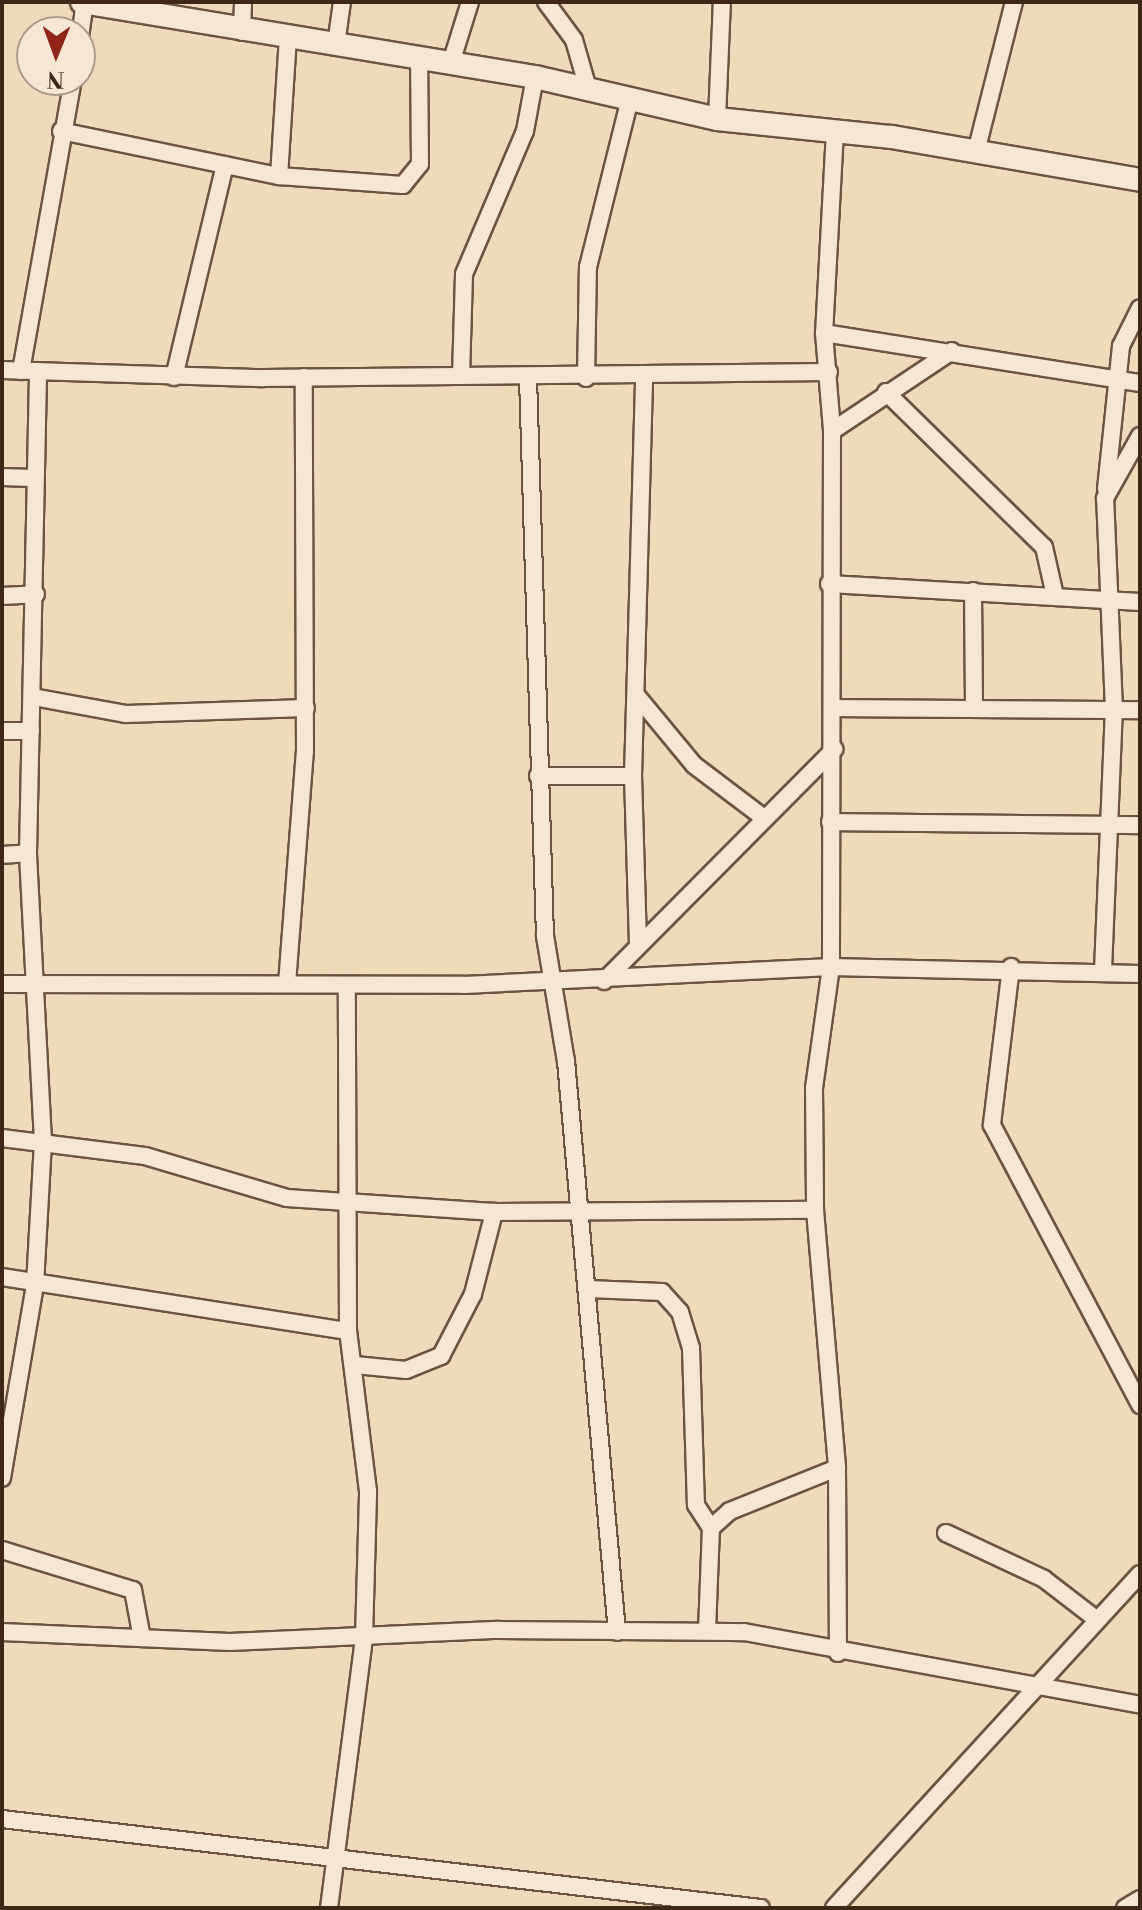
<!DOCTYPE html>
<html>
<head>
<meta charset="utf-8">
<style>
	body { margin:0 }
	#map { position:relative; width:1142px; height:1910px; overflow:hidden; background:#f0dabc; font-family:"Libre Bodoni",serif }
	div>[style] { position:absolute }
	.roads { filter:drop-shadow(2px 0 #6b5440) drop-shadow(-2px 0 #6b5440) drop-shadow(0 2px #6b5440) drop-shadow(0 -2px #6b5440) }
	.street>* { height:16px; margin:-8px; padding:0 8px; transform-origin:8px; border-radius:8px; background:#f5e7d3 }
	.secondary>* { height:22px; margin:-11px; padding:0 11px; transform-origin:11px; border-radius:11px; background:#f5e7d3 }
	span { translate:-50% -50%; white-space:nowrap; text-align:center; line-height:1.15; -webkit-text-stroke:6px #f5e7d3; paint-order:stroke }
	.frame { position:absolute; inset:0; border:4px solid #3f2717; pointer-events:none }
	.north { position:absolute; left:16px; top:16px; width:80px; height:80px; box-sizing:border-box; background:#f5e7d3; border:2px solid #ac9a88; border-radius:50%; rotate:181deg; font-size:22px; font-weight:700; line-height:32px; text-align:center; color:#3f2717 }
	.north::after { content:''; display:block; margin:auto; width:28px; height:36px; background:#8f2418; clip-path:polygon(50% 0,100% 100%,50% 72%,0 100%) }
</style>
</head>
<body>
<div id="map">
	<div class="roads">
		<div class="street">
			<div style="left:546px;top:2px;width:47px;rotate:53.6deg"></div>
			<div style="left:574px;top:40px;width:54px;rotate:73.9deg"></div>
			<div style="left:242px;top:32px;width:30px;rotate:-88deg"></div>
			<div style="left:80px;top:37px;width:35px;rotate:-82deg"></div>
			<div style="left:336px;top:45px;width:43px;rotate:-82.1deg"></div>
			<div style="left:451px;top:63px;width:64px;rotate:-72.7deg"></div>
			<div style="left:717px;top:119px;width:117px;rotate:-87.6deg"></div>
			<div style="left:61px;top:131px;width:223px;rotate:11.7deg"></div>
			<div style="left:279px;top:176px;width:124px;rotate:4.2deg"></div>
			<div style="left:403px;top:185px;width:27px;rotate:-51deg"></div>
			<div style="left:420px;top:164px;width:107px;rotate:-90.5deg"></div>
			<div style="left:835px;top:131px;width:202px;rotate:93.1deg"></div>
			<div style="left:824px;top:333px;width:98px;rotate:85.3deg"></div>
			<div style="left:832px;top:431px;width:536px;rotate:90.11deg"></div>
			<div style="left:831px;top:967px;width:122px;rotate:98deg"></div>
			<div style="left:814px;top:1088px;width:122px;rotate:89.5deg"></div>
			<div style="left:815px;top:1210px;width:259px;rotate:85.1deg"></div>
			<div style="left:837px;top:1468px;width:185px;rotate:89.7deg"></div>
			<div style="left:976px;top:152px;width:155px;rotate:-75.8deg"></div>
			<div style="left:279px;top:176px;width:138px;rotate:-86.3deg"></div>
			<div style="left:824px;top:333px;width:320px;rotate:9deg"></div>
			<div style="left:2px;top:370px;width:261px;rotate:1.8deg"></div>
			<div style="left:263px;top:378px;width:566px;rotate:-0.61deg"></div>
			<div style="left:21px;top:371px;width:296px;rotate:-79.9deg"></div>
			<div style="left:461px;top:376px;width:102px;rotate:-88.3deg"></div>
			<div style="left:464px;top:274px;width:155px;rotate:-66.9deg"></div>
			<div style="left:525px;top:131px;width:55px;rotate:-79.5deg"></div>
			<div style="left:174px;top:377px;width:218px;rotate:-76.5deg"></div>
			<div style="left:528px;top:377px;width:559px;rotate:88.26deg"></div>
			<div style="left:545px;top:936px;width:127px;rotate:80.5deg"></div>
			<div style="left:566px;top:1061px;width:573px;rotate:84.9deg"></div>
			<div style="left:586px;top:378px;width:111px;rotate:-89deg"></div>
			<div style="left:588px;top:267px;width:169px;rotate:-76deg"></div>
			<div style="left:886px;top:392px;width:221px;rotate:44.5deg"></div>
			<div style="left:1044px;top:547px;width:50px;rotate:77.3deg"></div>
			<div style="left:832px;top:431px;width:144px;rotate:-33.7deg"></div>
			<div style="left:2px;top:477px;width:31px;rotate:2deg"></div>
			<div style="left:1106px;top:489px;width:144px;rotate:-84deg"></div>
			<div style="left:1121px;top:346px;width:42px;rotate:-63.4deg"></div>
			<div style="left:829px;top:584px;width:312px;rotate:3.3deg"></div>
			<div style="left:973px;top:591px;width:113px;rotate:89.5deg"></div>
			<div style="left:2px;top:596px;width:34px;rotate:-3deg"></div>
			<div style="left:637px;top:696px;width:89px;rotate:50.4deg"></div>
			<div style="left:694px;top:765px;width:88px;rotate:37.1deg"></div>
			<div style="left:33px;top:697px;width:95px;rotate:10.4deg"></div>
			<div style="left:126px;top:714px;width:180px;rotate:-1.9deg"></div>
			<div style="left:833px;top:708px;width:307px;rotate:0.4deg"></div>
			<div style="left:2px;top:731px;width:29px"></div>
			<div style="left:538px;top:776px;width:95px"></div>
			<div style="left:830px;top:822px;width:310px;rotate:0.6deg"></div>
			<div style="left:2px;top:855px;width:26px;rotate:-4deg"></div>
			<div style="left:638px;top:944px;width:168px;rotate:-91.7deg"></div>
			<div style="left:633px;top:776px;width:400px;rotate:-88.4deg"></div>
			<div style="left:1011px;top:967px;width:159px;rotate:96.9deg"></div>
			<div style="left:992px;top:1125px;width:317px;rotate:62.1deg"></div>
			<div style="left:1103px;top:970px;width:260px;rotate:-87.6deg"></div>
			<div style="left:1114px;top:710px;width:212px;rotate:-92.4deg"></div>
			<div style="left:1105px;top:498px;width:71px;rotate:-60.6deg"></div>
			<div style="left:604px;top:981px;width:327px;rotate:-45.2deg"></div>
			<div style="left:2px;top:984px;width:462px;rotate:0.1deg"></div>
			<div style="left:464px;top:985px;width:367px;rotate:-2.8deg"></div>
			<div style="left:831px;top:967px;width:309px;rotate:1.3deg"></div>
			<div style="left:287px;top:984px;width:234px;rotate:-85.6deg"></div>
			<div style="left:305px;top:751px;width:374px;rotate:-90.2deg"></div>
			<div style="left:2px;top:1138px;width:144px;rotate:7.2deg"></div>
			<div style="left:145px;top:1156px;width:148px;rotate:16.5deg"></div>
			<div style="left:287px;top:1198px;width:207px;rotate:3.9deg"></div>
			<div style="left:494px;top:1212px;width:321px;rotate:-0.4deg"></div>
			<div style="left:2px;top:1277px;width:350px;rotate:8.9deg"></div>
			<div style="left:588px;top:1289px;width:74px;rotate:2.3deg"></div>
			<div style="left:662px;top:1292px;width:27px;rotate:48deg"></div>
			<div style="left:680px;top:1312px;width:38px;rotate:73deg"></div>
			<div style="left:691px;top:1348px;width:157px;rotate:88.2deg"></div>
			<div style="left:696px;top:1505px;width:27px;rotate:57deg"></div>
			<div style="left:355px;top:1365px;width:51px;rotate:5.6deg"></div>
			<div style="left:406px;top:1370px;width:38px;rotate:-22deg"></div>
			<div style="left:441px;top:1356px;width:70px;rotate:-62.7deg"></div>
			<div style="left:473px;top:1294px;width:85px;rotate:-75.6deg"></div>
			<div style="left:2px;top:1478px;width:196px;rotate:-80.3deg"></div>
			<div style="left:35px;top:1285px;width:144px;rotate:-86.8deg"></div>
			<div style="left:43px;top:1141px;width:288px;rotate:-93deg"></div>
			<div style="left:28px;top:853px;width:482px;rotate:-88.8deg"></div>
			<div style="left:946px;top:1533px;width:108px;rotate:25.1deg"></div>
			<div style="left:1044px;top:1579px;width:66px;rotate:37.6deg"></div>
			<div style="left:2px;top:1550px;width:137px;rotate:17deg"></div>
			<div style="left:133px;top:1590px;width:49px;rotate:79.4deg"></div>
			<div style="left:707px;top:1631px;width:103px;rotate:-87.8deg"></div>
			<div style="left:711px;top:1528px;width:25px;rotate:-42deg"></div>
			<div style="left:730px;top:1511px;width:115px;rotate:-21.9deg"></div>
			<div style="left:2px;top:1632px;width:228px;rotate:2.5deg"></div>
			<div style="left:230px;top:1642px;width:269px;rotate:-2.6deg"></div>
			<div style="left:499px;top:1630px;width:245px;rotate:0.5deg"></div>
			<div style="left:744px;top:1632px;width:403px;rotate:10.4deg"></div>
			<div style="left:2px;top:1819px;width:764px;rotate:6.69deg"></div>
			<div style="left:329px;top:1908px;width:272px;rotate:-82.6deg"></div>
			<div style="left:364px;top:1638px;width:147px;rotate:-88.4deg"></div>
			<div style="left:368px;top:1491px;width:161px;rotate:-97.1deg"></div>
			<div style="left:348px;top:1331px;width:346px;rotate:-90.2deg"></div>
			<div style="left:834px;top:1908px;width:453px;rotate:-47.5deg"></div>
			<div style="left:1125px;top:1908px;width:17px;rotate:-31deg"></div>
		</div>
		<div class="secondary">
			<div style="left:82px;top:2px;width:459px;rotate:9.4deg"></div>
			<div style="left:535px;top:77px;width:187px;rotate:13deg"></div>
			<div style="left:717px;top:119px;width:176px;rotate:5.9deg"></div>
			<div style="left:892px;top:137px;width:252px;rotate:9.8deg"></div>
		</div>
	</div>
	<div class="frame"></div>
	<div class="north">N</div>
</div>
</body>
</html>
